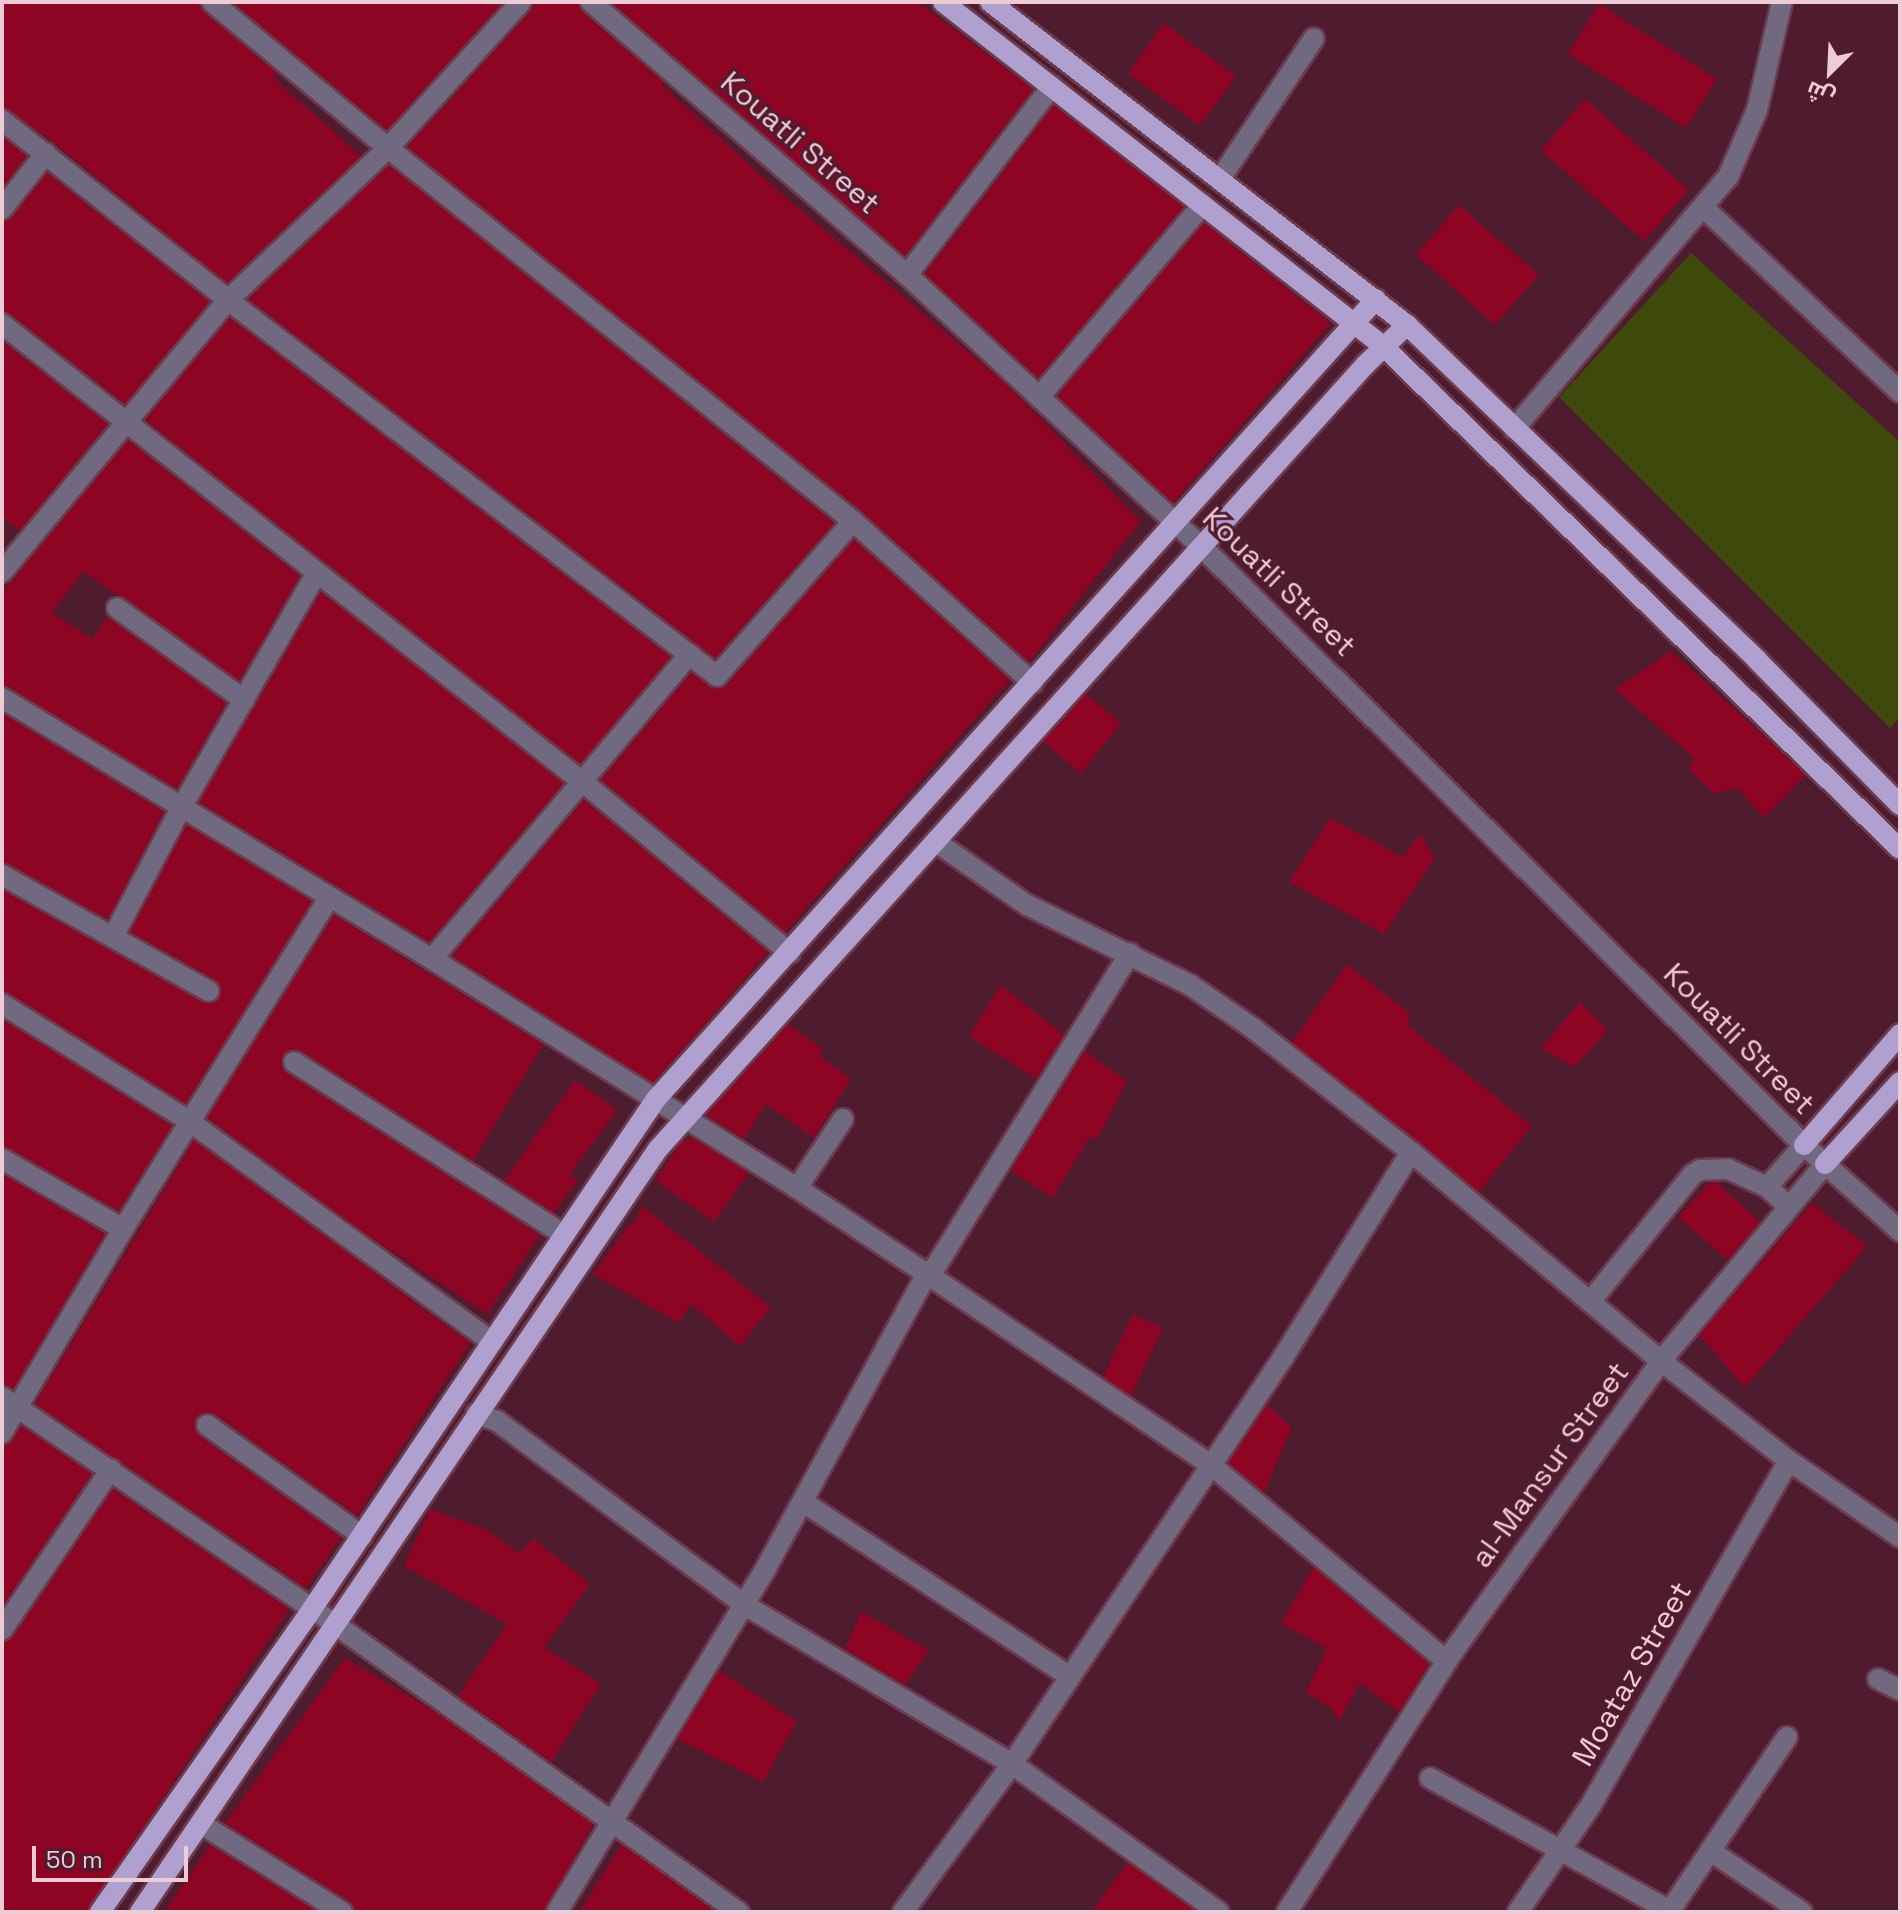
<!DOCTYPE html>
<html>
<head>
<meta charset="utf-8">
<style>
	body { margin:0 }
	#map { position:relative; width:1902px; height:1914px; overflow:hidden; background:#4f1b2e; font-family:"Space Grotesk",Cairo,sans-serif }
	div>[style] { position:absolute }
	.green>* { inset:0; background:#3e490c }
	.building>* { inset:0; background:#8d0523 }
	.roads { filter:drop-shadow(2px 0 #6c3b4c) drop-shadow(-2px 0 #6c3b4c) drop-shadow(0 2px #6c3b4c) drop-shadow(0 -2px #6c3b4c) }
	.minor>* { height:20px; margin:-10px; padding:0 10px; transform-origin:10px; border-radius:10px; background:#70697f }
	.major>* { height:20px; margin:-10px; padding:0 10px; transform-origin:10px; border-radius:10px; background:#b0a0cf }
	span { translate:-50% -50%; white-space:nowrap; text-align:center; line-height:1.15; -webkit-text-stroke:6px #4f1b2e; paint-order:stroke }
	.street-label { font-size:30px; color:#eeccd6 }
	.frame { position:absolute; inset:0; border:4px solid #eeccd6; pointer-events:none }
	.north { position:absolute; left:1790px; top:32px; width:80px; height:80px; -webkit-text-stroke:6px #4f1b2e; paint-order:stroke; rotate:204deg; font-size:22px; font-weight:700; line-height:32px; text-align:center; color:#eeccd6 }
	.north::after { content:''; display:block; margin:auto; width:28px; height:36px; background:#eeccd6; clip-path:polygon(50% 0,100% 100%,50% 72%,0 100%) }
	.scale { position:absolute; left:32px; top:1846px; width:156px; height:36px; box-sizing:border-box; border:4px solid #eeccd6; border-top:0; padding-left:10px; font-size:24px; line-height:28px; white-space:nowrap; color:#eeccd6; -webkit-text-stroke:6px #4f1b2e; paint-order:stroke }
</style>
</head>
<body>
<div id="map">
	<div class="green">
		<div style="clip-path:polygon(1691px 253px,1900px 442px,1900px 717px,1890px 728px,1559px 397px)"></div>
	</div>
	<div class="building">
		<div style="clip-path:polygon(2px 2px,199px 2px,204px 12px,278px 74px,274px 79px,361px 156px,227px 283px,53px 142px,2px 107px)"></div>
		<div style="clip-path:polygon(232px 2px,503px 2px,387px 130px)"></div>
		<div style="clip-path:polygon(534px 2px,578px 2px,582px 12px,664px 82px,662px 85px,768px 182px,1005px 383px,1141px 521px,1029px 662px,861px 511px,407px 147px,531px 11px)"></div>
		<div style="clip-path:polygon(611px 2px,918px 2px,1033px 89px,905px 256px)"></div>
		<div style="clip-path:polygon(1599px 4px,1717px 79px,1686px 128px,1568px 54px)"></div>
		<div style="clip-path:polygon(1164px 23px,1236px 76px,1200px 126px,1128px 73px)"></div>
		<div style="clip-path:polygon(1585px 99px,1689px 190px,1644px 241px,1541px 150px)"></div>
		<div style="clip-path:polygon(1054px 105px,1184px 207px,1038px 378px,925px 274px)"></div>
		<div style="clip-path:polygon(2px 137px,27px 156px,2px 188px)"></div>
		<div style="clip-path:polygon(389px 165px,834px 523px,715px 658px,248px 299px)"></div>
		<div style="clip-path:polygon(47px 173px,210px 302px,125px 404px,10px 314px,2px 311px,2px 222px,12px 217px)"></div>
		<div style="clip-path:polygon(1459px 205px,1539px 275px,1495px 325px,1416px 255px)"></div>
		<div style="clip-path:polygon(1204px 223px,1331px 323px,1173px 503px,1057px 396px)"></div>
		<div style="clip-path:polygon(230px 318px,671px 657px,580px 764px,145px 420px)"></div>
		<div style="clip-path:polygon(2px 341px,108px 424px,20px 530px,2px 518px)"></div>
		<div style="clip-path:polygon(128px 440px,300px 576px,239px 681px,83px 571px,52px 613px,92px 639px,108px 617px,226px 703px,177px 789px,2px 685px,2px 593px)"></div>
		<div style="clip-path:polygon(854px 539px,1010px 680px,785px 932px,601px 780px,691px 673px,714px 689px,727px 685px)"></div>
		<div style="clip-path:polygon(321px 592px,564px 783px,429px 942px,199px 802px)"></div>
		<div style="clip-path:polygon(1671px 651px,1806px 775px,1764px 818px,1738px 788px,1714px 793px,1689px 770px,1694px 758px,1615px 689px)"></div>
		<div style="clip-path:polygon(1086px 694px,1121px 723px,1081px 774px,1043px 741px)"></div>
		<div style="clip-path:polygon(2px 713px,164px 812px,108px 919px,2px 862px)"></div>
		<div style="clip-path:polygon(584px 800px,768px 952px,653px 1083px,452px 956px)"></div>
		<div style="clip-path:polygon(1330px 818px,1403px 857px,1420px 834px,1435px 858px,1384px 934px,1289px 882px)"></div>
		<div style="clip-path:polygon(187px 825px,312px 901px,186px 1104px,2px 991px,2px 890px,203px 1002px,215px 1002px,222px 992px,216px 980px,130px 932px)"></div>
		<div style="clip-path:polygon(334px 915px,543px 1044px,473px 1161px,301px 1051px,289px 1050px,281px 1061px,287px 1073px,540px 1235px,487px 1314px,360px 1230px,207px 1118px)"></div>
		<div style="clip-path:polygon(1347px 964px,1410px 1014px,1408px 1026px,1532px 1126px,1479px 1192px,1292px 1042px)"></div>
		<div style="clip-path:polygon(1001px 985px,1064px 1035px,1036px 1079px,969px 1036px)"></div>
		<div style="clip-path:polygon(1580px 1002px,1608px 1030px,1574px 1067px,1541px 1048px)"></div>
		<div style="clip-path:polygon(2px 1019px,172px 1126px,119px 1211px,2px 1146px)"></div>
		<div style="clip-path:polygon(788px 1024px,823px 1049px,820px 1056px,851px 1079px,814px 1138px,766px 1104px,744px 1139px,706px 1115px)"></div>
		<div style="clip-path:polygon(1085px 1051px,1127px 1081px,1097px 1140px,1090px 1137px,1052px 1198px,1011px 1170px)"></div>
		<div style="clip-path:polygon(575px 1080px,617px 1110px,569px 1175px,578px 1180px,554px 1213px,504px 1181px)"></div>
		<div style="clip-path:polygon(693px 1138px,749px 1173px,714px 1222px,655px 1180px,682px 1141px)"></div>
		<div style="clip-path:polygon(194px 1140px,470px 1343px,357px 1516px,215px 1414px,202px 1413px,196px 1418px,195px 1430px,199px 1436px,341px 1537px,306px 1588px,35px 1404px)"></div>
		<div style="clip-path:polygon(2px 1174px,105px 1234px,13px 1389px,2px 1384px)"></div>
		<div style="clip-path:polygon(1716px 1182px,1760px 1222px,1728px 1260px,1678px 1217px,1709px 1183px)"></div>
		<div style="clip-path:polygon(1812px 1203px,1867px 1246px,1745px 1387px,1699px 1335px)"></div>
		<div style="clip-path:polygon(642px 1206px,771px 1307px,740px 1346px,691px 1304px,679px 1323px,593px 1274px,630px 1224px,633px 1226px)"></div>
		<div style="clip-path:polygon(1133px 1314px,1163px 1328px,1131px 1396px,1103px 1377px)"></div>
		<div style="clip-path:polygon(1267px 1405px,1292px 1427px,1264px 1492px,1228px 1463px)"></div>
		<div style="clip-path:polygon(21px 1426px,92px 1474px,2px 1607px,2px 1446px,13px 1440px)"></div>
		<div style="clip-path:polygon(113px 1489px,289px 1609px,87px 1912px,2px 1912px,2px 1643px,13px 1637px)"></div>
		<div style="clip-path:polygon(430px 1509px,487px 1530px,519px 1553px,534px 1539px,590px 1584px,544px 1647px,601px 1684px,551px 1762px,458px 1696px,507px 1624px,404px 1566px)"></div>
		<div style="clip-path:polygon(1313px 1567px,1429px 1664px,1399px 1712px,1360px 1683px,1339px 1721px,1331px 1708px,1306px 1692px,1327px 1648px,1281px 1624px)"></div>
		<div style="clip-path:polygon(861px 1612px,929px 1650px,905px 1685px,845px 1649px)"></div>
		<div style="clip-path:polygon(345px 1658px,436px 1712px,593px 1824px,544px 1912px,355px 1912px,349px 1901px,225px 1823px)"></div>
		<div style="clip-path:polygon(719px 1671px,797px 1721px,763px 1782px,677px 1739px)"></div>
		<div style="clip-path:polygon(622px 1844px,699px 1900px,716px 1912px,579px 1912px)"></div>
		<div style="clip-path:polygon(210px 1845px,318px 1912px,164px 1912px)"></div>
		<div style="clip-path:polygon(1128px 1863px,1197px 1912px,1091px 1912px)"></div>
	</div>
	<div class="roads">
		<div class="minor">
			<div style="left:212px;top:2px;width:229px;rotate:39.7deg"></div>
			<div style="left:388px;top:148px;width:596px;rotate:38.73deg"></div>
			<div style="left:853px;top:521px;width:242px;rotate:42deg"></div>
			<div style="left:591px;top:2px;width:418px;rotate:40.8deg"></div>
			<div style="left:907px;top:275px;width:400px;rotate:42.7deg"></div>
			<div style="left:1201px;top:546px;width:850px;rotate:44.81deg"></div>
			<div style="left:1804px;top:1145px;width:129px;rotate:41.9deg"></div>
			<div style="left:2px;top:120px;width:289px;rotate:38.5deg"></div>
			<div style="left:228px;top:300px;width:617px;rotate:37.56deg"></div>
			<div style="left:717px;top:676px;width:206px;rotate:-48.7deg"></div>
			<div style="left:1220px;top:179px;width:169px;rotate:-56.3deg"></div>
			<div style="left:1704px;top:208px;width:269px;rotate:43.2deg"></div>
			<div style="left:2px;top:209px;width:71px;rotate:-51.8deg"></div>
			<div style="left:907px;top:275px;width:238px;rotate:-52.5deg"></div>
			<div style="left:2px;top:324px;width:741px;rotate:38.26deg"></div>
			<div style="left:584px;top:783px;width:267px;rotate:39.5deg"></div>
			<div style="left:1039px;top:397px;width:253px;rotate:-49.6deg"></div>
			<div style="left:1514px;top:429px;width:331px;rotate:-49.7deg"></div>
			<div style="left:1728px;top:177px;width:73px;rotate:-66.6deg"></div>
			<div style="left:1757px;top:110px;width:111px;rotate:-77deg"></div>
			<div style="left:2px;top:572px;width:354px;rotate:-50.3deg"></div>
			<div style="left:228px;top:300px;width:221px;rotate:-43.5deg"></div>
			<div style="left:388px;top:148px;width:197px;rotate:-47.7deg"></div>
			<div style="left:117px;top:608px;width:157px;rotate:35.9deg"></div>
			<div style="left:2px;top:698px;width:503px;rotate:31.26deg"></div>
			<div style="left:432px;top:959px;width:431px;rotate:32.1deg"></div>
			<div style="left:797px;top:1188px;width:156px;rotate:33.5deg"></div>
			<div style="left:927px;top:1274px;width:342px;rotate:33.9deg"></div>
			<div style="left:1211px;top:1465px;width:306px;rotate:39.8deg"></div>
			<div style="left:936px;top:842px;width:111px;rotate:34.7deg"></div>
			<div style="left:1027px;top:905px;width:182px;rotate:26.1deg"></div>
			<div style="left:1190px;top:985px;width:78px;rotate:34.5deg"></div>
			<div style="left:1254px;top:1029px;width:199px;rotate:38.1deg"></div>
			<div style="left:1411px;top:1152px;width:326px;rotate:39.9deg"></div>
			<div style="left:1661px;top:1361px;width:162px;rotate:38deg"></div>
			<div style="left:1789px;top:1461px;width:135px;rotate:34.4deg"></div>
			<div style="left:2px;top:875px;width:237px;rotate:29.3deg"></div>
			<div style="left:113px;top:937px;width:146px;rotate:-62.2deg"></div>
			<div style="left:181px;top:808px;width:272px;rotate:-60deg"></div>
			<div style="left:432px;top:959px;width:399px;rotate:-49.8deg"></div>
			<div style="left:2px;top:1004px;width:221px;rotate:32deg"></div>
			<div style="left:189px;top:1121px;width:375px;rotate:36.1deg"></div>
			<div style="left:294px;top:1062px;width:321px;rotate:32.6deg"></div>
			<div style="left:2px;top:1159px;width:140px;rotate:30deg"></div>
			<div style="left:1767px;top:1187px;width:56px;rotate:-48.6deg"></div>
			<div style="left:797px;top:1188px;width:83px;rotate:-56.3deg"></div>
			<div style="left:1590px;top:1302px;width:163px;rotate:-51.2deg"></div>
			<div style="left:1692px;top:1175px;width:9px;rotate:-32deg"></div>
			<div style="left:1700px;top:1170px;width:28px;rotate:-2deg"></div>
			<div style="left:1728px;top:1169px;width:43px;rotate:24.8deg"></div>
			<div style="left:1767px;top:1187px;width:27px;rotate:42deg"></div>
			<div style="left:2px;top:1397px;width:404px;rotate:34.3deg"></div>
			<div style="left:336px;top:1625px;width:495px;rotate:35.5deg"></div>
			<div style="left:476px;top:1414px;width:22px;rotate:18deg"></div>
			<div style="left:497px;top:1421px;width:307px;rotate:36.6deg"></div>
			<div style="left:743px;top:1604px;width:313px;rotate:30.7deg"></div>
			<div style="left:1012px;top:1764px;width:254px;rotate:35.6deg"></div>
			<div style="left:207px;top:1425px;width:191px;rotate:35.6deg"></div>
			<div style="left:2px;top:1433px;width:237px;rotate:-59.3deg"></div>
			<div style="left:123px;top:1229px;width:391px;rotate:-58.1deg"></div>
			<div style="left:803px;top:1502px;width:319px;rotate:33.2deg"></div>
			<div style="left:2px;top:1630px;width:194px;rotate:-55.9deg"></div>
			<div style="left:1878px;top:1679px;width:25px;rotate:27deg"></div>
			<div style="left:1430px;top:1778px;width:274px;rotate:29deg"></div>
			<div style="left:203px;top:1825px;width:164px;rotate:32deg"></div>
			<div style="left:1712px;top:1852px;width:108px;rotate:33.7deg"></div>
			<div style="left:557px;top:1912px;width:405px;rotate:-58.7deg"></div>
			<div style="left:767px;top:1566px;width:333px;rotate:-61.3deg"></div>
			<div style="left:927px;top:1274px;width:12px;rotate:-42deg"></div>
			<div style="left:936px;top:1266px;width:368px;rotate:-58.2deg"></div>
			<div style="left:903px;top:1912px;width:184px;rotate:-53.6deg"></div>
			<div style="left:1012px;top:1764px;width:490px;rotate:-56.3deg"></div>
			<div style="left:1284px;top:1356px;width:240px;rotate:-58.1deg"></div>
			<div style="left:1287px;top:1912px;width:307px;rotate:-57.5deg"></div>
			<div style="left:1452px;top:1653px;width:359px;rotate:-54.4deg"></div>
			<div style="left:1661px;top:1361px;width:256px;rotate:-50.2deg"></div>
			<div style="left:1518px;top:1912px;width:130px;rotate:-55.7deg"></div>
			<div style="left:1591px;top:1805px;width:397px;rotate:-60.1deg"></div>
			<div style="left:1669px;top:1912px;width:211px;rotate:-56deg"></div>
		</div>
		<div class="major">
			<div style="left:943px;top:2px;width:559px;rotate:38.02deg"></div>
			<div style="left:1383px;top:346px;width:721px;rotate:44.21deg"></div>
			<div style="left:990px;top:2px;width:527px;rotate:37.76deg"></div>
			<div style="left:1407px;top:325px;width:484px;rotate:43.7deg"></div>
			<div style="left:1757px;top:660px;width:204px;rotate:45.4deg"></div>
			<div style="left:1804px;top:1145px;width:147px;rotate:-49.1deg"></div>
			<div style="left:1825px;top:1164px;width:111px;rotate:-47.6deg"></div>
			<div style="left:100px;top:1912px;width:370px;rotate:-55deg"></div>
			<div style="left:312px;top:1609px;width:615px;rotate:-56deg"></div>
			<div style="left:656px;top:1099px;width:1076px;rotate:-48.01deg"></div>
			<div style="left:140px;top:1912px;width:922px;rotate:-55.83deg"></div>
			<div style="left:658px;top:1149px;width:1057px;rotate:-47.95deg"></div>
			<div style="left:1366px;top:364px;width:57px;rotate:-43.6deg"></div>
		</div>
	</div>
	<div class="street-label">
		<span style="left:800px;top:143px;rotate:41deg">Kouatli Street</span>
		<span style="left:1279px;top:582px;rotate:44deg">Kouatli Street</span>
		<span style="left:1739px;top:1039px;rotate:45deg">Kouatli Street</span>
		<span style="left:1550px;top:1465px;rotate:-54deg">al-Mansur Street</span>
		<span style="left:1632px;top:1674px;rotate:-60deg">Moataz Street</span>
	</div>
	<div class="frame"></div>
	<div class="north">ش</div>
	<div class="scale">50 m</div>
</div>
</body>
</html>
